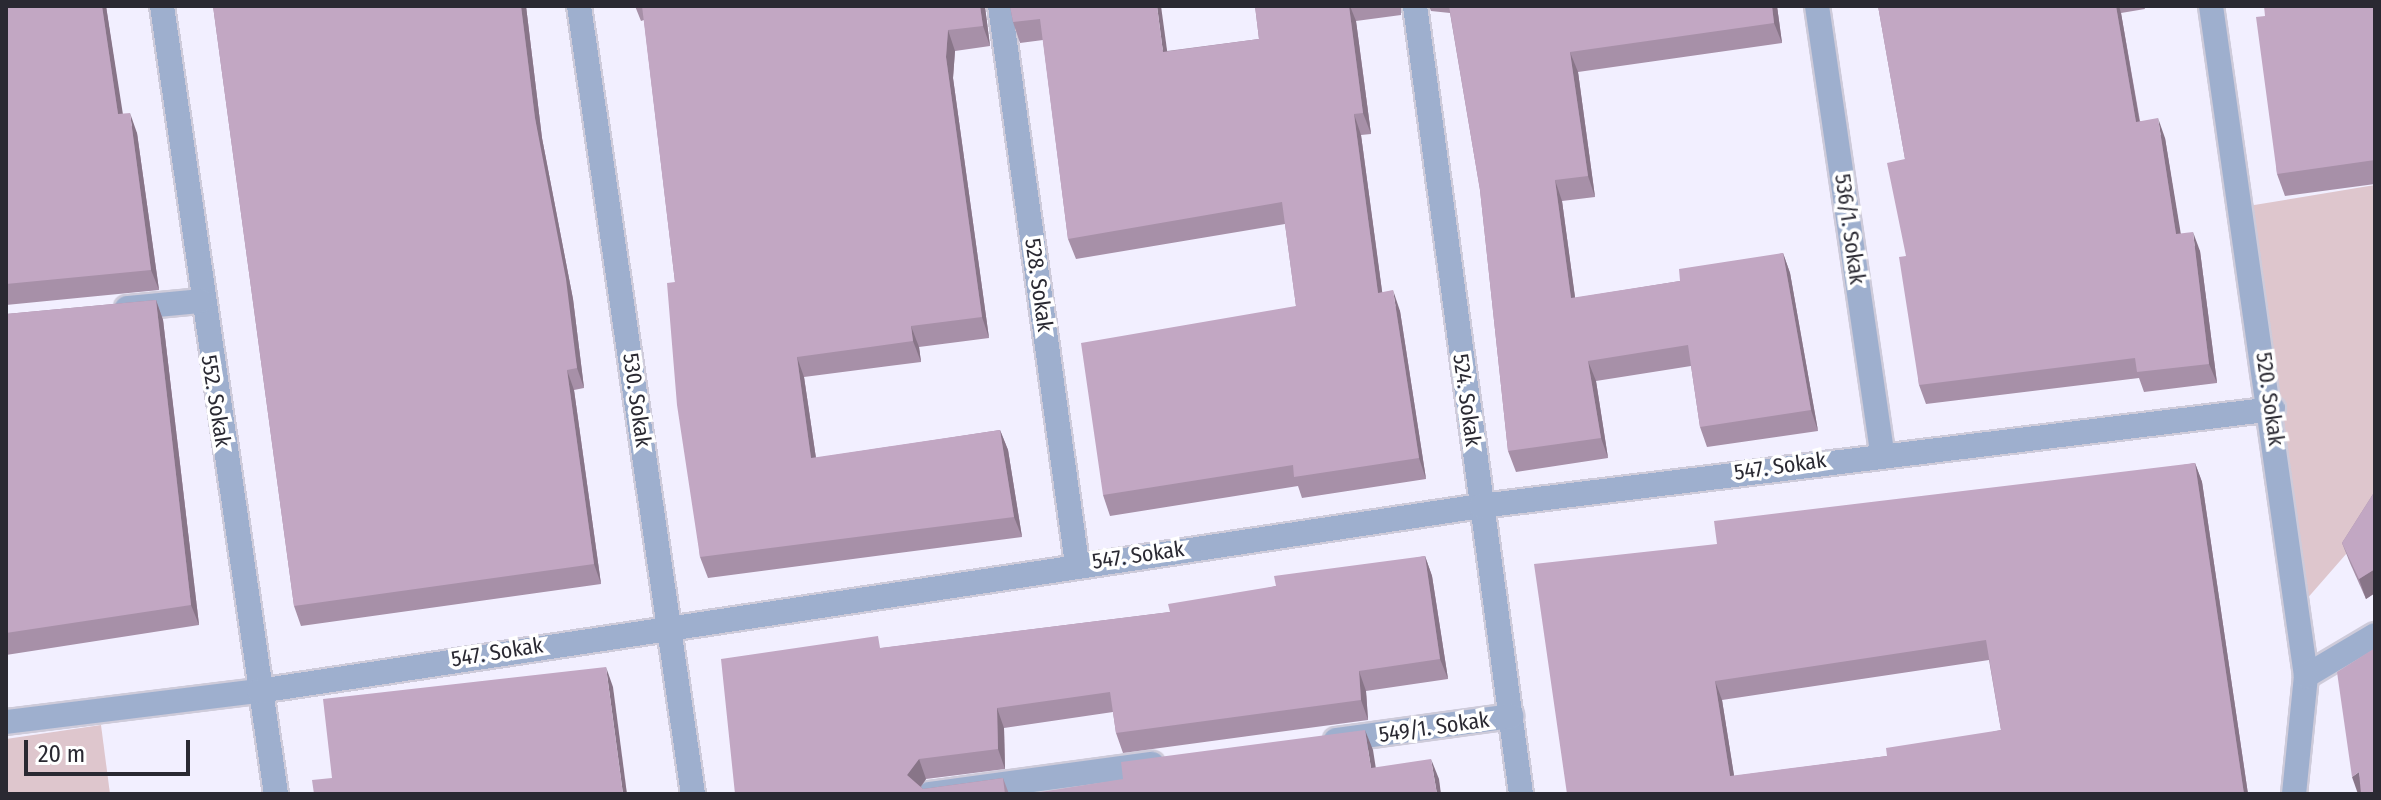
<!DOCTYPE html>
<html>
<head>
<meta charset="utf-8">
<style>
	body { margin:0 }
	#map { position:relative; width:2381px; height:800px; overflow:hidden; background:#f2efff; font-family:"Fira Sans Condensed",sans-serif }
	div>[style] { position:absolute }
	.green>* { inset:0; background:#dec6cd }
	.roads { filter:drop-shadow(2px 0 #cecbda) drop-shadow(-2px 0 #cecbda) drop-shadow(0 2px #cecbda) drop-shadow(0 -2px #cecbda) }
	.minor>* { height:24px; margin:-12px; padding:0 12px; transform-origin:12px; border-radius:12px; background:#9eafce }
	.wall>* { inset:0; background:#a790a8 }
	.shaded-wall>* { inset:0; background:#887588 }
	.building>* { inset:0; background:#c2a7c3 }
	span { translate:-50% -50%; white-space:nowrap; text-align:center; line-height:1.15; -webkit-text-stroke:7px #fff; paint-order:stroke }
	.street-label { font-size:22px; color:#2a2932 }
	.frame { position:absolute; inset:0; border:8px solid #2a2932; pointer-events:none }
	.scale { position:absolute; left:24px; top:740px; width:166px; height:36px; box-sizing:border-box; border:4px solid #2a2932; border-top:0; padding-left:10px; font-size:24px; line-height:28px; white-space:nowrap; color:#2a2932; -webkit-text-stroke:6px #fff; paint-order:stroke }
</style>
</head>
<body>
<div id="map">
	<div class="green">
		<div style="clip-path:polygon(2375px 185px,2375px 521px,2298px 609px,2242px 207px)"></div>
		<div style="clip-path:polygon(101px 725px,110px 794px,6px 794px,6px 739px)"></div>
	</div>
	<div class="roads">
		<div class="minor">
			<div style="left:162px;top:6px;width:796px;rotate:81.77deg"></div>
			<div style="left:579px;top:6px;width:796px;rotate:81.77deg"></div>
			<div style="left:1000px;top:6px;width:563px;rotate:82.14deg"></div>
			<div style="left:1415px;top:6px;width:795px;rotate:82.34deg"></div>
			<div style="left:1817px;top:6px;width:451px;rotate:81.7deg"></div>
			<div style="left:2211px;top:6px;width:677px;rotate:81.93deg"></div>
			<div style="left:2306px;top:676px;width:119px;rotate:95.8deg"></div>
			<div style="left:127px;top:308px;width:74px;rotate:-5.4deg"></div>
			<div style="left:2306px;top:676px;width:80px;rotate:-30.7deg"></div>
			<div style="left:6px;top:722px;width:255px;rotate:-7deg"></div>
			<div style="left:259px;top:691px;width:1236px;rotate:-8.61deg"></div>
			<div style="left:1481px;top:506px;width:798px;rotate:-6.98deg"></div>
			<div style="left:1336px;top:740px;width:177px;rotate:-7.8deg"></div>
			<div style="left:929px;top:794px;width:225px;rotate:-7.7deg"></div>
		</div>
	</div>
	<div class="wall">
		<div style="clip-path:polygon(6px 6px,106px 6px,122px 114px,137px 133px,159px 290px,6px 305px)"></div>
		<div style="clip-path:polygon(213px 6px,526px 6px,542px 138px,573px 299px,584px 388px,574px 390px,601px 584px,301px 626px,294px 606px)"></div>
		<div style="clip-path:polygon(635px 6px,986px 6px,985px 7px,990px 46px,955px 51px,953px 78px,989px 338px,919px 347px,921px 362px,804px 377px,816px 458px,1000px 430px,1008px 450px,1022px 537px,708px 578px,700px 557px,675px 282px,644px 20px,641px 21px)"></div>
		<div style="clip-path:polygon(1010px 6px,1167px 51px,1259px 39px,1255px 6px,1401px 6px,1401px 15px,1356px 21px,1371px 134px,1361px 135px,1382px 292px,1400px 311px,1426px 479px,1302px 498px,1298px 486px,1110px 516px,1103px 495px,1296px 306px,1285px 224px,1076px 259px,1068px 239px,1043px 40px,1020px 43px,1013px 22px)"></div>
		<div style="clip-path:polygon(1429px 6px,1777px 6px,1782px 43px,1578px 72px,1595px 197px,1562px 201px,1575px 298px,1680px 281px,1783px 253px,1790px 273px,1818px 431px,1707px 447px,1700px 427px,1691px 366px,1596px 381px,1608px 458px,1516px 472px,1508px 451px,1480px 190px,1450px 13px,1431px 11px)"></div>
		<div style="clip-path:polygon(1878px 6px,2144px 6px,2145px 9px,2121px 13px,2140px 121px,2165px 138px,2180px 233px,2200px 251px,2217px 383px,2144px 392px,2139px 378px,1926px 404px,1919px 385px,1906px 256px,1905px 159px)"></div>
		<div style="clip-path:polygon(2375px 6px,2375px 184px,2285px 196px,2277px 174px,2265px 16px)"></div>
		<div style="clip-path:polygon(156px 300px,163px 320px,199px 625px,6px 655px,6px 314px)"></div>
		<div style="clip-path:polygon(evenodd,2195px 463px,2202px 482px,2248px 794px,1567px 794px,1717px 544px,2195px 463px,1989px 660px,2001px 730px,1887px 756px,1734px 776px,1722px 700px,1989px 660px)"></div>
		<div style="clip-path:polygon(2375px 491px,2375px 593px,2366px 599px,2350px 563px,2342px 543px)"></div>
		<div style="clip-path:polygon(1425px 556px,1432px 576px,1448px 679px,1366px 691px,1368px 720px,1123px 753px,1116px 733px,1113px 712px,1004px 728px,1005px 769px,926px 779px,921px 787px,923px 789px,1003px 778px,1009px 794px,735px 794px,882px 648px,1170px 612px,1276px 586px)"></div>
	</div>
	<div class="shaded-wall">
		<div style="clip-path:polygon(102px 6px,106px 6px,126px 134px,118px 114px)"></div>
		<div style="clip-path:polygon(521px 6px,526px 6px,542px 138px,573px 299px,584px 388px,577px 368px,535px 118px)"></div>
		<div style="clip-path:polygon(980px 6px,986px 6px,985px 7px,990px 46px,983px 26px)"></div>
		<div style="clip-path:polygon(1157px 6px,1161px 6px,1170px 72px,1163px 52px)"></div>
		<div style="clip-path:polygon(1349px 6px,1350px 6px,1356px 21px,1371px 134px,1363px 113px)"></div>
		<div style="clip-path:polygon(1772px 6px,1777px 6px,1782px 43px,1774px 23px)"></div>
		<div style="clip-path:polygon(2116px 6px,2119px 6px,2121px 13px,2143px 142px,2136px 122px)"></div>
		<div style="clip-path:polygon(948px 30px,955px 51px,953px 78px,989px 338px,982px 317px,946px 57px)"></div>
		<div style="clip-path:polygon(1570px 52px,1578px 72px,1595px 197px,1588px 176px)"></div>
		<div style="clip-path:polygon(130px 113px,137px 133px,159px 290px,151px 270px)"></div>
		<div style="clip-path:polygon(1354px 114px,1361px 135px,1385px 313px,1378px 293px)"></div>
		<div style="clip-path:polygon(2158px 118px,2165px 138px,2184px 253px,2176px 234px)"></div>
		<div style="clip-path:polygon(1555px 180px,1562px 201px,1578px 319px,1571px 298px)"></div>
		<div style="clip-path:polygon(2193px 232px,2200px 251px,2217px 383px,2209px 364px)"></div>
		<div style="clip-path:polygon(1783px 253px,1790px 273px,1818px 431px,1811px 410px)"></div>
		<div style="clip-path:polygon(1393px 290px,1400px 311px,1426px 479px,1419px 458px)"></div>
		<div style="clip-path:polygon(156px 300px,163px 320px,199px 625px,191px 605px)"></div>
		<div style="clip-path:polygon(911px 326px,919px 347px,921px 362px,913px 341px)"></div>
		<div style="clip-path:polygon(797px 357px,804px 377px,819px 479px,811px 458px)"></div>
		<div style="clip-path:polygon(1588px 361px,1596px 381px,1608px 458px,1601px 438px)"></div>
		<div style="clip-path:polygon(567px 370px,574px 390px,601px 584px,594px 564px)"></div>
		<div style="clip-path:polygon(1000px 430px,1008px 450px,1022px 537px,1014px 517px)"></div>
		<div style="clip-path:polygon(2195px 463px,2202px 482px,2248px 794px,2244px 794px)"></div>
		<div style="clip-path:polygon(1425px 556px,1432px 576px,1448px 679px,1440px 659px)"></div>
		<div style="clip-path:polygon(2375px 569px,2375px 593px,2366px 599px,2359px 579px)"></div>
		<div style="clip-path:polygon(606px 667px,613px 687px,627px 794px,623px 794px)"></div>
		<div style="clip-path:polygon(1359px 671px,1366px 691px,1368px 720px,1361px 700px)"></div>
		<div style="clip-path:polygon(1715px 681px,1722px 700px,1737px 794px,1730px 776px)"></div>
		<div style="clip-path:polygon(997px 708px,1004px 728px,1005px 769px,998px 749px)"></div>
		<div style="clip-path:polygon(1365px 730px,1373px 750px,1379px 788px,1371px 768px)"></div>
		<div style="clip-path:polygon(919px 759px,926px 779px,915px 794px,907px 775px)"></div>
		<div style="clip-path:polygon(1431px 759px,1439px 779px,1441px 794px,1437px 794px)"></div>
		<div style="clip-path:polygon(2359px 772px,2363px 794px,2358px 794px,2352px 777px)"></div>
	</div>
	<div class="building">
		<div style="clip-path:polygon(6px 6px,102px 6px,118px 114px,130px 113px,151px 270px,6px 284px)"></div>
		<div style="clip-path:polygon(213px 6px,521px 6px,535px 118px,566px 279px,577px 368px,567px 370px,594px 564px,294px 606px)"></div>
		<div style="clip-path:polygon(642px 6px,980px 6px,983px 26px,948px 30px,946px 57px,982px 317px,911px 326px,913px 341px,797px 357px,811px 458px,1000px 430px,1014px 517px,700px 557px,677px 405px,667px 283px,675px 282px)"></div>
		<div style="clip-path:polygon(1010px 6px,1157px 6px,1163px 52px,1259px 39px,1255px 6px,1349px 6px,1363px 113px,1354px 114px,1378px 293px,1393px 290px,1419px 458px,1294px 477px,1293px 465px,1103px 495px,1081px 343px,1296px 306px,1282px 202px,1068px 239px,1040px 19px,1013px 22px)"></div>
		<div style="clip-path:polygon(1449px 6px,1772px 6px,1774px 23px,1570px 52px,1588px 176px,1555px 180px,1571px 298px,1680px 281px,1679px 269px,1783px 253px,1811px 410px,1700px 427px,1688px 345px,1588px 361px,1601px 438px,1508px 451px,1480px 190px)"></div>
		<div style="clip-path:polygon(1878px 6px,2116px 6px,2136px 122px,2158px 118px,2176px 234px,2193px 232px,2209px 364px,2137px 372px,2135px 358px,1919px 385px,1899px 257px,1906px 256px,1887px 163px,1905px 159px)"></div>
		<div style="clip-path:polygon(2264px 6px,2375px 6px,2375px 160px,2277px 174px,2256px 17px,2265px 16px)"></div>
		<div style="clip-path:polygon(156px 300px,191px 605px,6px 633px,6px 314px)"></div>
		<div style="clip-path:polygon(evenodd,2195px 463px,2244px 794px,1567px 794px,1534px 564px,1717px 544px,1714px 521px,2195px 463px,1986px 640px,2001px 730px,1886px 748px,1887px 756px,1730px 776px,1715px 681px,1986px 640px)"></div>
		<div style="clip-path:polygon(2375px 491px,2375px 569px,2359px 579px,2342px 543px)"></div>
		<div style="clip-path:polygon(1425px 556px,1440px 659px,1359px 671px,1361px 700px,1116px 733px,1110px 692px,997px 708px,998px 749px,919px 759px,907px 775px,923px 789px,1003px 778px,1005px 794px,735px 794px,721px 659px,878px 636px,880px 648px,1170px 612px,1168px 604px,1276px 586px,1274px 576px)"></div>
		<div style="clip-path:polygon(2375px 648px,2375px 794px,2361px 794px,2359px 772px,2352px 777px,2337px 672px)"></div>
		<div style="clip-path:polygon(606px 667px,623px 794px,314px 794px,312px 780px,332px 778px,323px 699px)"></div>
		<div style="clip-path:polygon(1365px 730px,1371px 768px,1431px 759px,1437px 794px,1028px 794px,1123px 779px,1121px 762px)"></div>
	</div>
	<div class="street-label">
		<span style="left:1850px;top:229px;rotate:82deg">536/1. Sokak</span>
		<span style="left:1039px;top:285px;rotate:82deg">528. Sokak</span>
		<span style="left:2270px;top:399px;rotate:82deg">520. Sokak</span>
		<span style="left:637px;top:400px;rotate:82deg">530. Sokak</span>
		<span style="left:1467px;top:400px;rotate:82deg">524. Sokak</span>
		<span style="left:216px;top:401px;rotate:81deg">552. Sokak</span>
		<span style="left:1780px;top:466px;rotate:-8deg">547. Sokak</span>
		<span style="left:1138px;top:555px;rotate:-8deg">547. Sokak</span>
		<span style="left:497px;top:652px;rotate:-9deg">547. Sokak</span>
		<span style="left:1434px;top:727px;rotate:-8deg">549/1. Sokak</span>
	</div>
	<div class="frame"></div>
	<div class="scale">20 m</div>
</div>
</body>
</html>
